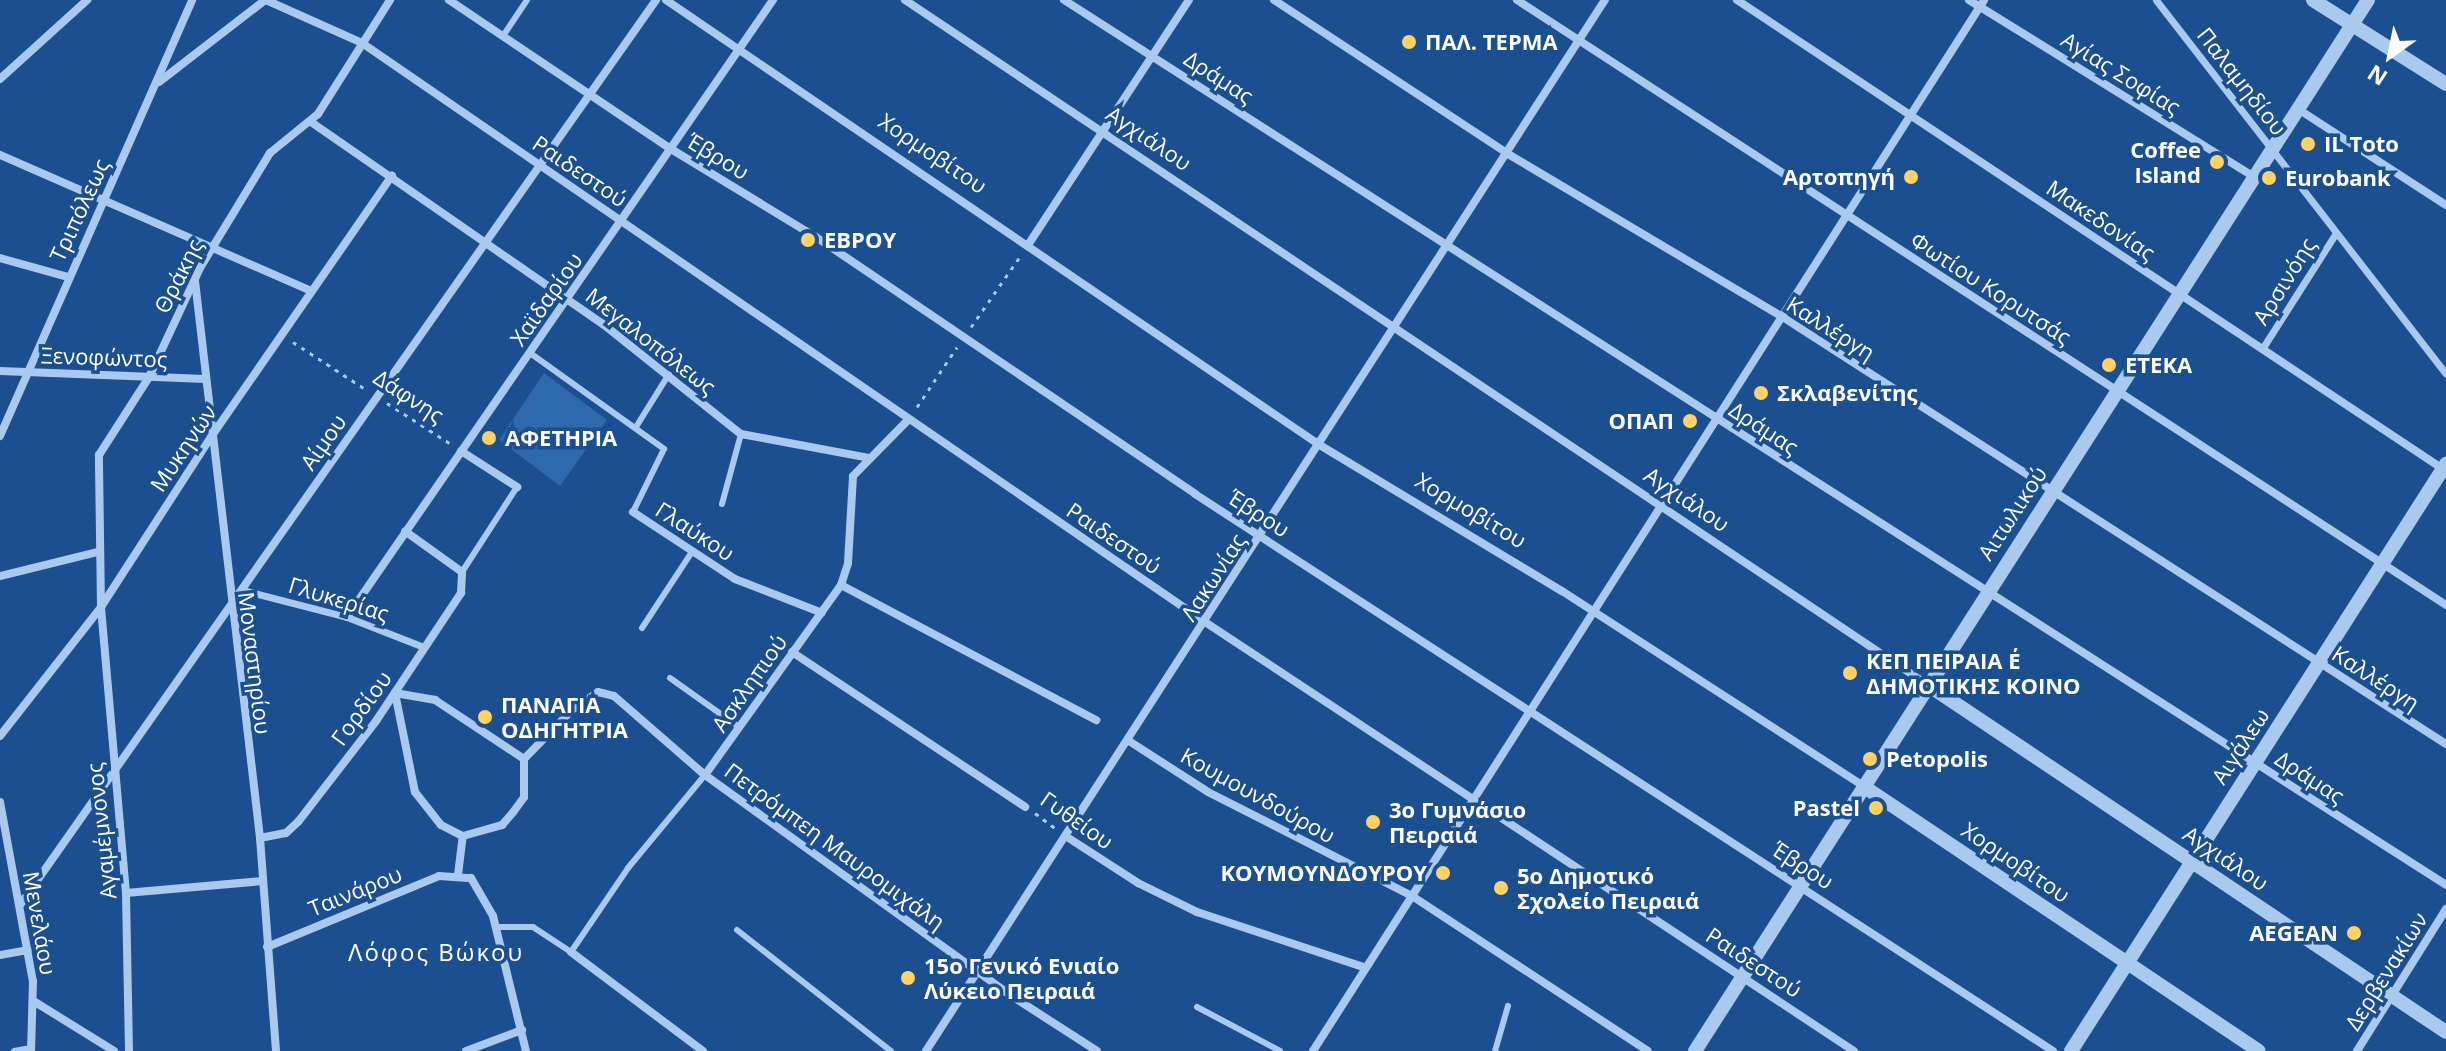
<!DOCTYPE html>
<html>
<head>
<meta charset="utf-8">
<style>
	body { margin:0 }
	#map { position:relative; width:2446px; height:1051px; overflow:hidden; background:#1b4f8f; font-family:"Open Sans",sans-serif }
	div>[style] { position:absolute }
	.green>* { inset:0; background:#2e69ad }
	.path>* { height:3px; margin-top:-1.5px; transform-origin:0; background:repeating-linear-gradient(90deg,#a9c9ee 0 4px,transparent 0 10px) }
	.service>* { height:6px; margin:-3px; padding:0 3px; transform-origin:3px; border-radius:3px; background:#a9c9ee }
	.pedestrian>* { height:7px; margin:-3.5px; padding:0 3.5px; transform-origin:3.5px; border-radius:3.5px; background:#a9c9ee }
	.minor>* { height:8px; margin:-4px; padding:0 4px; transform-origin:4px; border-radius:4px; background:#a9c9ee }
	.tertiary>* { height:14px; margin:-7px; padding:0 7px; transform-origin:7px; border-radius:7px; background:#a9c9ee }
	.dots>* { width:22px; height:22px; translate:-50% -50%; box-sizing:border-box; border:4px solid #1b4f8f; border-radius:50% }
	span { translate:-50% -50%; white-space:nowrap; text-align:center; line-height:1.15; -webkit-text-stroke:7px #1b4f8f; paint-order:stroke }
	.poi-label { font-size:22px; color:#fff; font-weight:700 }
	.left { translate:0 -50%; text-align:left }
	.right { translate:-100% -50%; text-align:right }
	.street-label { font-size:22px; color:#fff }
	.neighbourhood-label { font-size:24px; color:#fff; letter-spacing:2px }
	.north { position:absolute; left:2350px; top:16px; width:80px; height:80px; -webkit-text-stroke:6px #1b4f8f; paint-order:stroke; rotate:213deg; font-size:22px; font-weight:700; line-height:32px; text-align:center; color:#fff }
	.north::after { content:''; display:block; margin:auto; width:28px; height:36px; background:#fff; clip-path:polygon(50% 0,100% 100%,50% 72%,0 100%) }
</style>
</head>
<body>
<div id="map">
	<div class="green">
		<div style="clip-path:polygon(544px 373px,607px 420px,560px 486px,499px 440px)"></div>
	</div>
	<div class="path">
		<div style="left:971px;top:327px;width:84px;rotate:-55.2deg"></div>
		<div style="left:293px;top:342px;width:88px;rotate:33deg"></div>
		<div style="left:387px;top:403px;width:76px;rotate:32.6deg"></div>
		<div style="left:917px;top:407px;width:72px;rotate:-56.3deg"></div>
		<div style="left:1035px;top:813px;width:25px;rotate:37deg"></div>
	</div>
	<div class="service">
		<div style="left:503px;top:36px;width:43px;rotate:-56.3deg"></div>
		<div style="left:530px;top:353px;width:165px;rotate:35.6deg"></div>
		<div style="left:664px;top:449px;width:70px;rotate:116.2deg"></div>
		<div style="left:636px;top:427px;width:62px;rotate:-58.1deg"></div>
		<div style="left:722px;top:504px;width:73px;rotate:-74.8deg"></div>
		<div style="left:462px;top:572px;width:101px;rotate:-57.1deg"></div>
		<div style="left:642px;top:628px;width:91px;rotate:-56.7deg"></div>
		<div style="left:670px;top:678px;width:85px;rotate:35.4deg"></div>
		<div style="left:495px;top:927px;width:38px"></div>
		<div style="left:533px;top:927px;width:45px;rotate:33.3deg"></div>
		<div style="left:571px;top:952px;width:102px;rotate:-55.8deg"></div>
		<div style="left:628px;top:868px;width:121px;rotate:-50.4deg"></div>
		<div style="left:737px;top:930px;width:196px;rotate:38.2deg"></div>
		<div style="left:1197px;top:1007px;width:94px;rotate:27.9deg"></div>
		<div style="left:14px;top:1051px;width:17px;rotate:-10deg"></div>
		<div style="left:1495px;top:1051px;width:47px;rotate:-73.9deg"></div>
	</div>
	<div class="pedestrian">
		<div style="left:2156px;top:0;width:473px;rotate:52.2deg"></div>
		<div style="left:2262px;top:349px;width:138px;rotate:-57.5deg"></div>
		<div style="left:242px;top:590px;width:108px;rotate:14.4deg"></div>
		<div style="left:347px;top:617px;width:83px;rotate:21.3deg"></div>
	</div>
	<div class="minor">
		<div style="left:266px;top:0;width:105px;rotate:24.1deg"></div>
		<div style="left:362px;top:43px;width:1023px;rotate:34.48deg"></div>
		<div style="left:1205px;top:622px;width:778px;rotate:33.47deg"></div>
		<div style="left:449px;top:0;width:267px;rotate:33.9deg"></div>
		<div style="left:671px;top:149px;width:170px;rotate:31.3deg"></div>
		<div style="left:816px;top:237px;width:458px;rotate:34.1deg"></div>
		<div style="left:1195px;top:494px;width:1023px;rotate:32.99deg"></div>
		<div style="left:666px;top:0;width:789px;rotate:34.25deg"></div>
		<div style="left:1318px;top:444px;width:285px;rotate:31.1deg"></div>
		<div style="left:1562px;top:591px;width:359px;rotate:32.9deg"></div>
		<div style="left:905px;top:0;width:1231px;rotate:33.81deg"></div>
		<div style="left:1064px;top:0;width:1641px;rotate:32.63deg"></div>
		<div style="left:1274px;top:0;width:280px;rotate:33.3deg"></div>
		<div style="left:1508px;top:154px;width:317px;rotate:30.7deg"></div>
		<div style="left:1781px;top:316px;width:791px;rotate:32.77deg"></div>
		<div style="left:1517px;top:0;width:1109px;rotate:33.07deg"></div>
		<div style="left:1737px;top:0;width:851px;rotate:33.6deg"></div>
		<div style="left:1969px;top:0;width:335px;rotate:31.8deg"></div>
		<div style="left:0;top:79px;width:118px;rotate:-42.2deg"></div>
		<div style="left:159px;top:82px;width:134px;rotate:-37.7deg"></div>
		<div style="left:2298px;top:109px;width:176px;rotate:33deg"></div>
		<div style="left:311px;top:122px;width:355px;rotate:34.7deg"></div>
		<div style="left:603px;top:324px;width:176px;rotate:38.6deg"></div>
		<div style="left:741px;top:434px;width:130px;rotate:10.6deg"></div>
		<div style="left:0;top:155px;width:340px;rotate:23.6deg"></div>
		<div style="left:1028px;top:245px;width:293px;rotate:-56.7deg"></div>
		<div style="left:0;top:258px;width:71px;rotate:15.6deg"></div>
		<div style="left:195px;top:281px;width:561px;rotate:83.34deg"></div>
		<div style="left:260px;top:838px;width:214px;rotate:85.7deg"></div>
		<div style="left:0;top:371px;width:206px;rotate:2.2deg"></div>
		<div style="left:0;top:436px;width:476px;rotate:-66.2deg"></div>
		<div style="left:461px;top:451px;width:67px;rotate:32.7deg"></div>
		<div style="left:633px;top:512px;width:122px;rotate:33.3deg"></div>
		<div style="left:735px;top:579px;width:93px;rotate:21.3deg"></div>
		<div style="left:0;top:576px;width:101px;rotate:-13.8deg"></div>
		<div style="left:841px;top:585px;width:289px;rotate:27.9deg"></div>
		<div style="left:347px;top:617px;width:750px;rotate:-55.38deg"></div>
		<div style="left:792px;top:652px;width:280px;rotate:33.6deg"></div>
		<div style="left:395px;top:693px;width:101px;rotate:78.6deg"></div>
		<div style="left:415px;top:792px;width:42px;rotate:51.8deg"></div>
		<div style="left:441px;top:825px;width:25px;rotate:27deg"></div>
		<div style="left:395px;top:693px;width:41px;rotate:9.9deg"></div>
		<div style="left:435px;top:700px;width:107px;rotate:33.5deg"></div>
		<div style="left:0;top:736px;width:164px;rotate:-51.9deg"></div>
		<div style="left:101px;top:607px;width:202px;rotate:-57.1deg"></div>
		<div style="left:211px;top:437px;width:318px;rotate:-55.3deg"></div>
		<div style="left:1129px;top:741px;width:94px;rotate:32.8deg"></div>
		<div style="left:1208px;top:792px;width:229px;rotate:27deg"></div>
		<div style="left:1412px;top:896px;width:282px;rotate:33.3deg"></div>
		<div style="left:705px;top:775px;width:234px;rotate:-54.4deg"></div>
		<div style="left:841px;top:585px;width:23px;rotate:-72deg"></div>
		<div style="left:848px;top:563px;width:87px;rotate:-86.7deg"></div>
		<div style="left:853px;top:476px;width:78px;rotate:-45.5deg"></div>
		<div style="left:0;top:802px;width:182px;rotate:79.6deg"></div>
		<div style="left:33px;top:981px;width:70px;rotate:91.6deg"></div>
		<div style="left:463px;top:836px;width:41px;rotate:-15.8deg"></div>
		<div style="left:502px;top:825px;width:18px;rotate:-49deg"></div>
		<div style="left:514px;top:811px;width:17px;rotate:-54deg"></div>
		<div style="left:524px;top:797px;width:38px;rotate:-90deg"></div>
		<div style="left:524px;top:759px;width:70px;rotate:-45.6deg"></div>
		<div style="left:573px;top:709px;width:30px;rotate:-34deg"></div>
		<div style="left:598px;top:692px;width:16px;rotate:14deg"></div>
		<div style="left:614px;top:696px;width:121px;rotate:41deg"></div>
		<div style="left:705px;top:775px;width:372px;rotate:35.8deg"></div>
		<div style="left:1007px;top:993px;width:107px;rotate:32.8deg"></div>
		<div style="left:1067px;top:837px;width:85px;rotate:32.9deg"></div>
		<div style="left:1138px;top:883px;width:66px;rotate:26.2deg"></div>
		<div style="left:1197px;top:912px;width:178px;rotate:18.3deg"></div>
		<div style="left:260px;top:838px;width:26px;rotate:-11deg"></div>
		<div style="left:286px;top:833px;width:16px;rotate:-43deg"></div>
		<div style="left:298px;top:822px;width:128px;rotate:-52.3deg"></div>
		<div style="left:376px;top:721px;width:154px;rotate:-56.4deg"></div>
		<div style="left:461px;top:593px;width:21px;rotate:-87deg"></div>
		<div style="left:462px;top:572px;width:70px;rotate:-144.3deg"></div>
		<div style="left:458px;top:875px;width:39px;rotate:-83deg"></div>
		<div style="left:126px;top:893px;width:137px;rotate:-5deg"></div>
		<div style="left:20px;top:905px;width:1106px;rotate:-54.9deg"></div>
		<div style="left:267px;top:947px;width:186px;rotate:-22.4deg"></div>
		<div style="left:439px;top:876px;width:32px;rotate:4deg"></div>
		<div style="left:471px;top:878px;width:44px;rotate:59.9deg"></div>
		<div style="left:493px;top:916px;width:139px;rotate:76.3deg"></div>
		<div style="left:571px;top:952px;width:165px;rotate:36.9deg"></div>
		<div style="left:0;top:955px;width:28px;rotate:-10deg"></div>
		<div style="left:35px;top:1002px;width:93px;rotate:31.8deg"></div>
		<div style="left:129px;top:1051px;width:158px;rotate:-91.1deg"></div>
		<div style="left:126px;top:893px;width:287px;rotate:-95deg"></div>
		<div style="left:101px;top:607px;width:152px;rotate:-90.8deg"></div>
		<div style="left:99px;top:455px;width:93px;rotate:-57.3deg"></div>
		<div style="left:149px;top:377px;width:120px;rotate:-64.9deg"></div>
		<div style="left:200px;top:268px;width:135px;rotate:-58.7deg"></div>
		<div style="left:270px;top:153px;width:62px;rotate:-39.1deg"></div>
		<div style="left:318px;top:114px;width:135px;rotate:-57.7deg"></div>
		<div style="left:466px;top:1051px;width:60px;rotate:-20.6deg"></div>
		<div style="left:926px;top:1051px;width:1251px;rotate:-57.14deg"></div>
		<div style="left:1313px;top:1051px;width:1247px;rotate:-57.44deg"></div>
		<div style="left:2357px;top:1051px;width:168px;rotate:-57.9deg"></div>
	</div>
	<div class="tertiary">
		<div style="left:2313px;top:0;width:157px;rotate:32.3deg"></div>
		<div style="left:1928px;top:685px;width:623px;rotate:33.82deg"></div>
		<div style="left:1863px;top:786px;width:476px;rotate:33.8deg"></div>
		<div style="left:1695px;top:1051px;width:1248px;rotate:-57.37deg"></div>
		<div style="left:2071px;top:1051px;width:697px;rotate:-57.43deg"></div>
	</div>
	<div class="dots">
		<div style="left:1409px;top:42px;background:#ffd166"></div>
		<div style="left:2308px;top:144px;background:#ffd166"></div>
		<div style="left:2217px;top:162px;background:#ffd166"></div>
		<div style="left:1911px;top:177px;background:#ffd166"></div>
		<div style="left:2269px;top:178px;background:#ffd166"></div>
		<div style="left:808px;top:240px;background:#ffd166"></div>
		<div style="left:2109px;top:365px;background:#ffd166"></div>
		<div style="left:1761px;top:393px;background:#ffd166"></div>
		<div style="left:1690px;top:421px;background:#ffd166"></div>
		<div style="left:489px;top:438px;background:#ffd166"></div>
		<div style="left:1850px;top:673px;background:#ffd166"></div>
		<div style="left:485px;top:717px;background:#ffd166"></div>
		<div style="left:1870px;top:759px;background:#ffd166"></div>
		<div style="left:1876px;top:808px;background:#ffd166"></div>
		<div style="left:1373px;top:822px;background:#ffd166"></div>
		<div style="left:1443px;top:873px;background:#ffd166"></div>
		<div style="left:1501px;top:888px;background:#ffd166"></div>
		<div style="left:2354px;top:933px;background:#ffd166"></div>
		<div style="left:908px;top:978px;background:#ffd166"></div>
	</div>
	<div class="poi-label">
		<span class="left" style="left:1425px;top:42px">ΠΑΛ. ΤΕΡΜΑ</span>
		<span class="left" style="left:2324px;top:144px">IL Toto</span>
		<span class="right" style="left:2201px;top:162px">Coffee<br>Island</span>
		<span class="right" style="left:1895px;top:177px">Αρτοπηγή</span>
		<span class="left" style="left:2285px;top:178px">Eurobank</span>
		<span class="left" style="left:824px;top:240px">ΕΒΡΟΥ</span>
		<span class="left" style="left:2125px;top:365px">ΕΤΕΚΑ</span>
		<span class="left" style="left:1777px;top:393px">Σκλαβενίτης</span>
		<span class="right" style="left:1674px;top:421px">ΟΠΑΠ</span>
		<span class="left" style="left:505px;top:438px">ΑΦΕΤΗΡΙΑ</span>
		<span class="left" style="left:1866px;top:673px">ΚΕΠ ΠΕΙΡΑΙΑ Ε΄<br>ΔΗΜΟΤΙΚΗΣ ΚΟΙΝΟ</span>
		<span class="left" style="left:501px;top:717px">ΠΑΝΑΓΙΑ<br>ΟΔΗΓΗΤΡΙΑ</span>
		<span class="left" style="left:1886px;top:759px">Petopolis</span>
		<span class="right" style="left:1860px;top:808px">Pastel</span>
		<span class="left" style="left:1389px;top:822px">3ο Γυμνάσιο<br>Πειραιά</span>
		<span class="right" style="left:1427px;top:873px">ΚΟΥΜΟΥΝΔΟΥΡΟΥ</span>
		<span class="left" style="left:1517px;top:888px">5ο Δημοτικό<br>Σχολείο Πειραιά</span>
		<span class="right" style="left:2338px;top:933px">AEGEAN</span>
		<span class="left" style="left:924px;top:978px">15ο Γενικό Ενιαίο<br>Λύκειο Πειραιά</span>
	</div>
	<div class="street-label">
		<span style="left:2121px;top:73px;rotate:32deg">Αγίας Σοφίας</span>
		<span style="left:1219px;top:77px;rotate:33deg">Δράμας</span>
		<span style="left:2242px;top:81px;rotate:52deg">Παλαμηδίου</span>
		<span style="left:1149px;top:138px;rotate:34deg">Αγχιάλου</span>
		<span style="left:933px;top:153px;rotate:34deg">Χορμοβίτου</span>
		<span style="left:718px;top:156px;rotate:31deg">Έβρου</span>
		<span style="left:580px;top:171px;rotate:34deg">Ραιδεστού</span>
		<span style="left:79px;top:210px;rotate:-65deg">Τριπόλεως</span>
		<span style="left:2101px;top:220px;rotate:34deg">Μακεδονίας</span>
		<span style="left:178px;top:276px;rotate:-63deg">Θράκης</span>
		<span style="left:2284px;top:281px;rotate:-58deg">Αρσινόης</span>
		<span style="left:1991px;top:288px;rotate:33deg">Φωτίου Κορυτσάς</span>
		<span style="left:546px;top:299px;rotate:-55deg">Χαϊδαρίου</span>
		<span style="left:1831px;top:328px;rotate:32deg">Καλλέργη</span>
		<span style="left:651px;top:341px;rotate:38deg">Μεγαλοπόλεως</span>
		<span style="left:104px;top:357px;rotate:2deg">Ξενοφώντος</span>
		<span style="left:409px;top:396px;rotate:33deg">Δάφνης</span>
		<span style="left:1764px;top:428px;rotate:33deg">Δράμας</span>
		<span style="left:323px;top:442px;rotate:-55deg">Αίμου</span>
		<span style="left:183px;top:448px;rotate:-56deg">Μυκηνών</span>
		<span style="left:1687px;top:499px;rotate:34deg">Αγχιάλου</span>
		<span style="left:1471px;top:510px;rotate:31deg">Χορμοβίτου</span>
		<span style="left:1259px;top:513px;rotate:33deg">Έβρου</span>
		<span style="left:2012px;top:513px;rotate:-57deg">Αιτωλικού</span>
		<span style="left:695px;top:531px;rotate:33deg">Γλαύκου</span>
		<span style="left:1114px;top:538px;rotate:34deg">Ραιδεστού</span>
		<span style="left:1213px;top:577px;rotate:-57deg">Λακωνίας</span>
		<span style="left:339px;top:599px;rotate:17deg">Γλυκερίας</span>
		<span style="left:255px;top:663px;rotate:83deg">Μοναστηρίου</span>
		<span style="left:2376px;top:678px;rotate:33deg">Καλλέργη</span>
		<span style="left:749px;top:683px;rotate:-55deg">Ασκληπιού</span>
		<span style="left:361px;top:708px;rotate:-54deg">Γορδίου</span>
		<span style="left:2240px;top:746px;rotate:-57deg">Αιγάλεω</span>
		<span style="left:2310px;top:777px;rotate:33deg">Δράμας</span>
		<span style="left:1258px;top:795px;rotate:29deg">Κουμουνδούρου</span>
		<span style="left:1077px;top:820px;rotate:35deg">Γυθείου</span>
		<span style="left:101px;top:831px;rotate:-96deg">Αγαμέμνονος</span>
		<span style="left:835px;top:846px;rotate:36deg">Πετρόμπεη Μαυρομιχάλη</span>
		<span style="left:2226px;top:858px;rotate:34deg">Αγχιάλου</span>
		<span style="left:2016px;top:862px;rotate:34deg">Χορμοβίτου</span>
		<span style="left:1803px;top:865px;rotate:33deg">Έβρου</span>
		<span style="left:355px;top:891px;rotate:-22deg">Ταινάρου</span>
		<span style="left:40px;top:923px;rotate:80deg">Μενελάου</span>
		<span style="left:1754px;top:962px;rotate:33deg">Ραιδεστού</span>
		<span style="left:2386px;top:971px;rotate:-58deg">Δερβενακίων</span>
	</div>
	<div class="neighbourhood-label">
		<span style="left:436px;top:952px">Λόφος Βώκου</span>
	</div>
	<div class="north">N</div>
</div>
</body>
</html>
